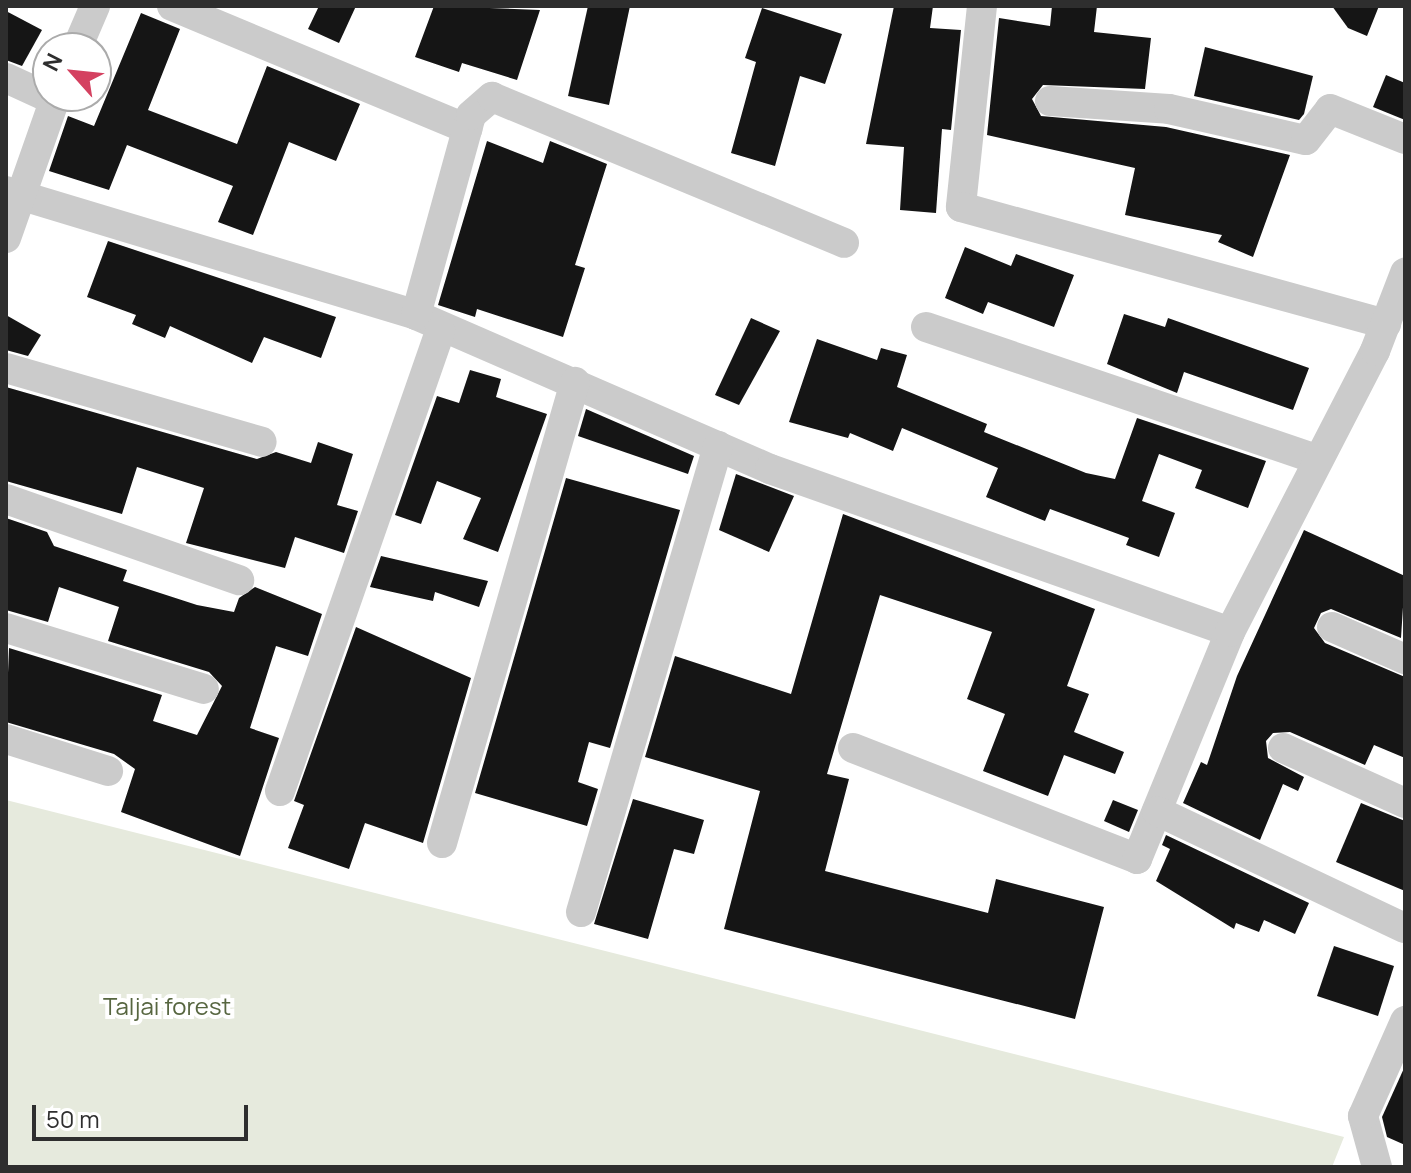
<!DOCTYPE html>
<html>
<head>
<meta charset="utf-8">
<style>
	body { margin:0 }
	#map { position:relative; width:1411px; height:1173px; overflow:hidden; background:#fff; font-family:Manrope,sans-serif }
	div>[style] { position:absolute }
	.green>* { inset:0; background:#e6eadd }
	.building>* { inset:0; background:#151515 }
	.minor>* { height:30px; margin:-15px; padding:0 15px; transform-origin:15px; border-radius:15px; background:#cbcbcb }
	span { translate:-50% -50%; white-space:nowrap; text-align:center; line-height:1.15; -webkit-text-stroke:8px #fff; paint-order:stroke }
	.park-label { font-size:24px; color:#576640 }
	.frame { position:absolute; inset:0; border:8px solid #2e2e2e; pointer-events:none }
	.north { position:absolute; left:32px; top:32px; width:80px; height:80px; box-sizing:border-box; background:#fff; border:2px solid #ababab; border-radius:50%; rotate:297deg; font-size:22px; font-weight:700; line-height:32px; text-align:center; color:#2e2e2e }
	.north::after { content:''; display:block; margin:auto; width:28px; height:36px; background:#d44160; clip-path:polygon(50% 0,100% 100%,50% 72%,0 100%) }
	.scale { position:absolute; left:32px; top:1105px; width:216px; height:36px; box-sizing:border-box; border:4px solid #2e2e2e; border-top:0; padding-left:10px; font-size:24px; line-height:28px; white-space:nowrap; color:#2e2e2e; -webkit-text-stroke:6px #fff; paint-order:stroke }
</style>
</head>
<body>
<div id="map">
	<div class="green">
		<div style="clip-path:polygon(6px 800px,1344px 1137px,1332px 1167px,6px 1167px)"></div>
	</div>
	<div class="building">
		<div style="clip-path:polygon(319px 6px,356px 6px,339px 43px,308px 29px)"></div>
		<div style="clip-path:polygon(434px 6px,540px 10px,517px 80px,462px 63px,459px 72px,415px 57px)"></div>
		<div style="clip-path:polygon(588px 6px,630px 6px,609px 105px,568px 96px)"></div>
		<div style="clip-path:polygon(894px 6px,933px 6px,930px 28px,961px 30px,951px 130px,942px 129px,936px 213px,900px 210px,904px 147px,866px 144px)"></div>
		<div style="clip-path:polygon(1052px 6px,1097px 6px,1094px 32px,1151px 38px,1145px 89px,1043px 85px,1032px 99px,1041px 116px,1166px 127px,1290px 155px,1253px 257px,1218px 242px,1222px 235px,1125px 215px,1135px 168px,987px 135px,999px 18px,1050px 26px)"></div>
		<div style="clip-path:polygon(1332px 6px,1379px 6px,1367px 36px,1348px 28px)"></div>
		<div style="clip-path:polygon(762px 8px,842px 34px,825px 84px,800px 76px,775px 166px,731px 153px,756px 62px,745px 58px)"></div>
		<div style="clip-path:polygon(6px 11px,42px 30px,22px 66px,6px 60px)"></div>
		<div style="clip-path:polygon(141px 13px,180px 29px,148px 110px,237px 144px,267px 66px,360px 104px,336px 161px,289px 142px,253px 235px,218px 222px,233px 186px,127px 145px,109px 190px,49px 171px,68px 116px,94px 126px)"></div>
		<div style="clip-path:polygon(1205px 47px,1313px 76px,1304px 114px,1299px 120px,1194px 96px)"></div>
		<div style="clip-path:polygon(1386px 75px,1405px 83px,1405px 120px,1373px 107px)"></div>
		<div style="clip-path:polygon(487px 141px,543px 163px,550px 141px,607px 164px,575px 265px,585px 268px,563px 337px,477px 309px,475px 317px,438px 305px)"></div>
		<div style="clip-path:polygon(108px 241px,336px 317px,321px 358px,264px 337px,252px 363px,170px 326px,165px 338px,132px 324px,136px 315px,87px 297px)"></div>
		<div style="clip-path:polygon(965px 247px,1011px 266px,1016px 254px,1074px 275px,1054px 327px,988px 302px,983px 314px,945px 298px)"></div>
		<div style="clip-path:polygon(1124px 314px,1165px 327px,1168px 318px,1309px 368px,1293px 410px,1184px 372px,1177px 393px,1107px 364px)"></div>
		<div style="clip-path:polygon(6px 315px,41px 335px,28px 356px,6px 350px)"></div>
		<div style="clip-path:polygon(751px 318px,780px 331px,739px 405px,715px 395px)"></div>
		<div style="clip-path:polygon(817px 339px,877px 360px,881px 348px,907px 355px,897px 387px,987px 424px,984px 432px,1086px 473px,1115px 479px,1137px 418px,1266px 461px,1248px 508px,1195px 488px,1202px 470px,1159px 454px,1142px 501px,1175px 513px,1159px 557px,1126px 545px,1129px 538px,1050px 509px,1045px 521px,986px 497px,998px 468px,902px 428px,893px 451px,850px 433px,848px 438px,789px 422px)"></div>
		<div style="clip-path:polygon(470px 370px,501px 379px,496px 397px,547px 414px,498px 552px,463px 539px,481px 498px,437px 481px,421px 524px,395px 515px,437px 396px,459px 403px)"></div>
		<div style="clip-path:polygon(6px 387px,257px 459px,276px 452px,311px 463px,318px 442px,353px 454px,337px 505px,358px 511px,344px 553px,295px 537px,285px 568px,186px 543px,204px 488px,137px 467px,122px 514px,6px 481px)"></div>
		<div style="clip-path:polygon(586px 409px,694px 456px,688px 474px,578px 436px)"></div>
		<div style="clip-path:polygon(736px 474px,794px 496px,769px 552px,719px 530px)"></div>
		<div style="clip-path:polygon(566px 478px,680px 510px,610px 748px,589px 742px,578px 782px,598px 789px,587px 826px,475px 793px)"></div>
		<div style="clip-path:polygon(843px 514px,1095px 609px,1067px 686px,1089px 694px,1074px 732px,1124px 752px,1115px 774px,1064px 755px,1048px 796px,983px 771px,1005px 714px,967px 699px,992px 632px,880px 595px,827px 774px,849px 779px,825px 871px,988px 913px,996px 879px,1104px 907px,1075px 1019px,724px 929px,760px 791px,645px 757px,675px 656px,791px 694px)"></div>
		<div style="clip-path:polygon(6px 518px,47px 532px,54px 546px,127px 570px,123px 581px,197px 605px,234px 612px,239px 598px,255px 587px,322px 614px,308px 656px,276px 646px,250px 728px,279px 738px,240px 856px,121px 812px,135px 769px,114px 754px,6px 722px,9px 648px,162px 695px,153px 721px,197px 735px,222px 686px,209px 672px,108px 641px,119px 607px,59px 587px,48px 622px,6px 610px)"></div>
		<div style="clip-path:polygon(1304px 530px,1405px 576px,1401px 638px,1331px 609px,1321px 613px,1314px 628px,1325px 643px,1405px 677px,1405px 758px,1374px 745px,1365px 765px,1290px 732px,1273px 733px,1266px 741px,1268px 758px,1304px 777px,1298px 791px,1283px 784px,1260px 840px,1183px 803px,1201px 762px,1207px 765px,1237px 676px)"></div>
		<div style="clip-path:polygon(381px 556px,488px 581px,479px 607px,435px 592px,433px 601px,370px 587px)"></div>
		<div style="clip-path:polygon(356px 627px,471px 678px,423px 843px,365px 823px,349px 869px,288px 848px,304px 805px,294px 801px)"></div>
		<div style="clip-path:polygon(633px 799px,704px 820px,694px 854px,674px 849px,648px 939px,594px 924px)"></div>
		<div style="clip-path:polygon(1113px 800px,1138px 810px,1129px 832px,1104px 821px)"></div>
		<div style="clip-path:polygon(1361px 803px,1405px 821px,1405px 891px,1336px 862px)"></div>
		<div style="clip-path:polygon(1166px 835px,1309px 903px,1295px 934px,1264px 920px,1259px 932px,1236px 923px,1234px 929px,1156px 881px,1170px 849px,1162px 845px)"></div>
		<div style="clip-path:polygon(1334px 946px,1394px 966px,1378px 1016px,1317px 996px)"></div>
		<div style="clip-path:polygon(1405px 1066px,1405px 1145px,1387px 1137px,1382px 1117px)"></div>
	</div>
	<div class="minor">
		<div style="left:172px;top:6px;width:320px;rotate:22.6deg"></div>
		<div style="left:982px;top:6px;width:202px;rotate:96deg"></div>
		<div style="left:961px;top:207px;width:441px;rotate:15.4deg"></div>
		<div style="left:77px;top:48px;width:46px;rotate:-66.8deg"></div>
		<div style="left:6px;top:78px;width:53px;rotate:24.6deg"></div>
		<div style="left:1050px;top:101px;width:119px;rotate:3.8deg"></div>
		<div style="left:1169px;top:109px;width:140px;rotate:12.8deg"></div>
		<div style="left:1306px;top:140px;width:39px;rotate:-52deg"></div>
		<div style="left:1330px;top:109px;width:81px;rotate:21.8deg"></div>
		<div style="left:6px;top:191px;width:428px;rotate:16.8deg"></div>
		<div style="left:416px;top:315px;width:386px;rotate:23.5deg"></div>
		<div style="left:770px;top:469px;width:488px;rotate:19.5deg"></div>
		<div style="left:6px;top:238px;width:151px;rotate:-70.6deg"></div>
		<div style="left:416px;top:315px;width:207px;rotate:-74.6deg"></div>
		<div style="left:471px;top:115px;width:28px;rotate:-41deg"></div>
		<div style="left:492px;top:97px;width:381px;rotate:22.5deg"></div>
		<div style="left:926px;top:327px;width:414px;rotate:18.7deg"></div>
		<div style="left:6px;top:368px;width:266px;rotate:16.1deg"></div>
		<div style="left:6px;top:499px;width:247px;rotate:19.2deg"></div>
		<div style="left:1332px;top:627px;width:80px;rotate:23.7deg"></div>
		<div style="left:6px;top:628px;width:207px;rotate:17.1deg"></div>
		<div style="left:6px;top:739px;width:107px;rotate:17.4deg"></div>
		<div style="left:853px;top:748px;width:305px;rotate:21.3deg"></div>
		<div style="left:1137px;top:859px;width:245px;rotate:-67.7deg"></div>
		<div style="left:1230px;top:632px;width:316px;rotate:-62.7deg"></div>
		<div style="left:1375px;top:351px;width:84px;rotate:-69deg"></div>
		<div style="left:1283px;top:748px;width:134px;rotate:24.3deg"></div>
		<div style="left:280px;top:791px;width:487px;rotate:-70.8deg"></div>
		<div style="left:1157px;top:811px;width:274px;rotate:25.3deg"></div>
		<div style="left:442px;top:843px;width:480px;rotate:-73.9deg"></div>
		<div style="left:581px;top:912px;width:486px;rotate:-73.6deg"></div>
		<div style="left:1377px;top:1167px;width:53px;rotate:-105.4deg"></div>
		<div style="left:1363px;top:1116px;width:104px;rotate:-66.1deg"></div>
	</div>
	<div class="park-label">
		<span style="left:167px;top:1006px">Taljai forest</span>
	</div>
	<div class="frame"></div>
	<div class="north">N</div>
	<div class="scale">50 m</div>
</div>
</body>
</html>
